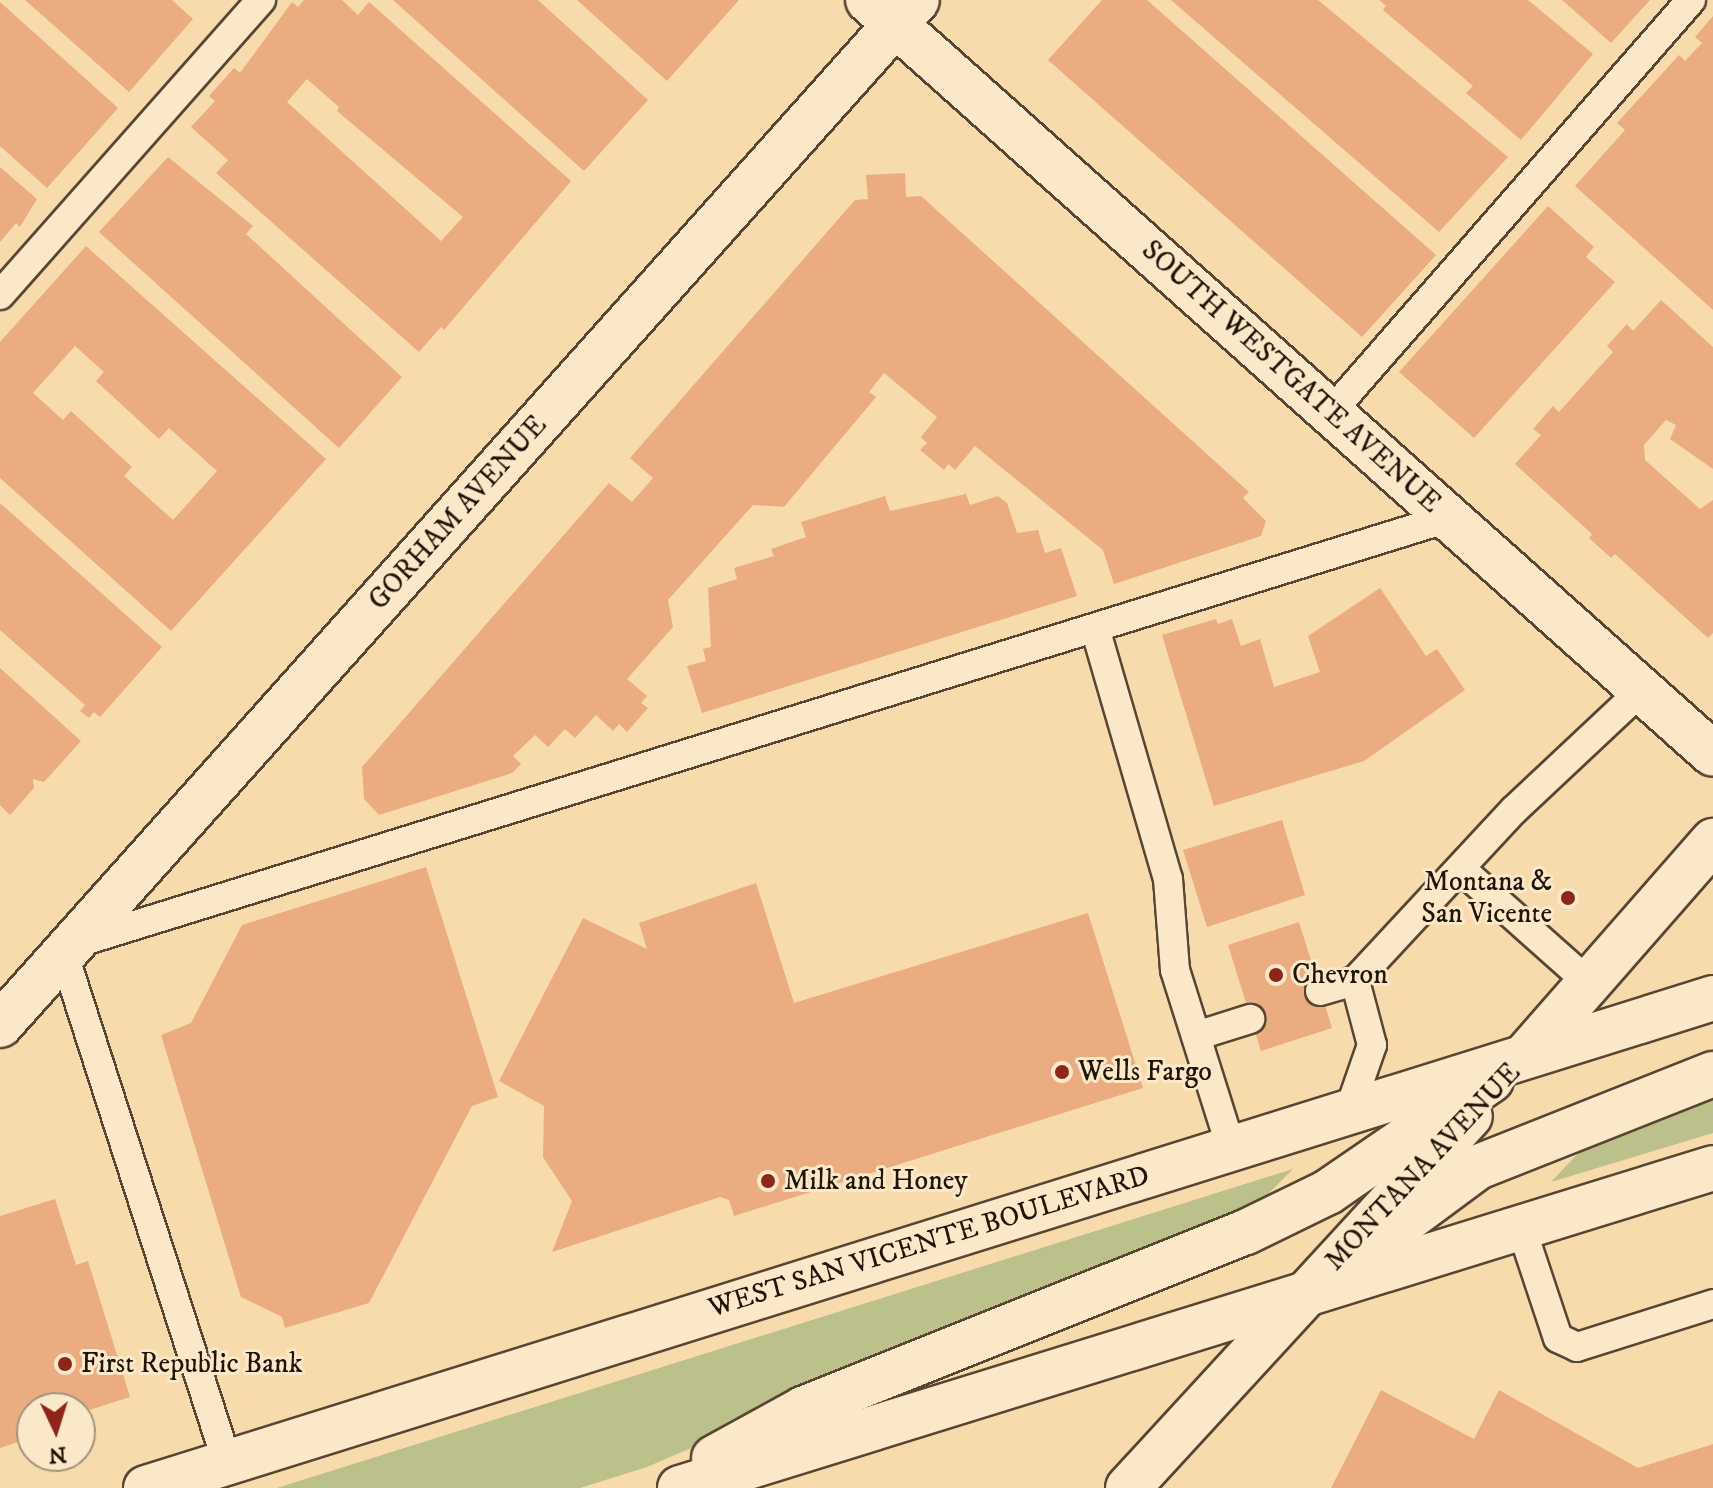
<!DOCTYPE html>
<html>
<head>
<meta charset="utf-8">
<style>
	body { margin:0 }
	#map { position:relative; width:1713px; height:1488px; overflow:hidden; background:#f7dbac; font-family:"IM FELL DW Pica",serif }
	div>[style] { position:absolute }
	.green>* { inset:0; background:#bcc08a }
	.building>* { inset:0; background:#eaac80 }
	.roads { filter:drop-shadow(2px 0 #564633) drop-shadow(-2px 0 #564633) drop-shadow(0 2px #564633) drop-shadow(0 -2px #564633) }
	.lane>* { height:28px; margin:-14px; padding:0 14px; transform-origin:14px; border-radius:14px; background:#fae8c9 }
	.street>* { height:44px; margin:-22px; padding:0 22px; transform-origin:22px; border-radius:22px; background:#fae8c9 }
	.secondary>* { height:44px; margin:-22px; padding:0 22px; transform-origin:22px; border-radius:22px; background:#fae8c9 }
	.dots>* { width:22px; height:22px; translate:-50% -50%; box-sizing:border-box; border:4px solid #fae8c9; border-radius:50% }
	span { translate:-50% -50%; white-space:nowrap; text-align:center; line-height:1.15; -webkit-text-stroke:6px #fae8c9; paint-order:stroke }
	.street-label { font-size:28px; color:#20150b }
	.poi-label { font-size:28px; color:#20150b }
	.right { translate:-100% -50%; text-align:right }
	.left { translate:0 -50%; text-align:left }
	.north { position:absolute; left:16px; top:1392px; width:80px; height:80px; box-sizing:border-box; background:#fae8c9; border:2px solid #a3947d; border-radius:50%; rotate:176deg; font-size:22px; font-weight:700; line-height:32px; text-align:center; color:#20150b }
	.north::after { content:''; display:block; margin:auto; width:28px; height:36px; background:#8f2418; clip-path:polygon(50% 0,100% 100%,50% 72%,0 100%) }
</style>
</head>
<body>
<div id="map">
	<div class="green">
		<div style="clip-path:polygon(1713px 1094px,1713px 1133px,1551px 1182px,1586px 1145px)"></div>
		<div style="clip-path:polygon(1293px 1169px,1256px 1206px,647px 1467px,580px 1488px,277px 1488px)"></div>
	</div>
	<div class="building">
		<div style="clip-path:polygon(25px 0,172px 0,193px 19px,129px 92px)"></div>
		<div style="clip-path:polygon(evenodd,304px 0,342px 0,358px 15px,369px 2px,571px 181px,444px 330px,441px 327px,419px 352px,216px 173px,228px 160px,191px 127px,215px 101px,209px 96px,234px 68px,240px 73px,292px 2px,298px 7px,304px 0,307px 79px,339px 107px,337px 111px,463px 217px,441px 241px,287px 102px,307px 79px)"></div>
		<div style="clip-path:polygon(393px 0,538px 0,648px 100px,584px 171px)"></div>
		<div style="clip-path:polygon(577px 0,739px 0,667px 81px)"></div>
		<div style="clip-path:polygon(1102px 0,1147px 0,1436px 255px,1362px 337px,1048px 60px)"></div>
		<div style="clip-path:polygon(1171px 0,1318px 0,1508px 157px,1439px 232px)"></div>
		<div style="clip-path:polygon(1379px 0,1528px 0,1593px 54px,1521px 140px,1466px 93px,1473px 86px,1383px 10px,1386px 6px)"></div>
		<div style="clip-path:polygon(1562px 0,1650px 0,1611px 43px)"></div>
		<div style="clip-path:polygon(0 2px,118px 108px,47px 188px,0 146px)"></div>
		<div style="clip-path:polygon(1713px 16px,1713px 310px,1575px 186px,1625px 130px,1617px 123px,1679px 55px,1685px 61px,1702px 43px,1695px 37px)"></div>
		<div style="clip-path:polygon(168px 157px,253px 226px,246px 234px,402px 377px,339px 448px,99px 232px)"></div>
		<div style="clip-path:polygon(0 167px,37px 199px,20px 227px,16px 223px,0 242px)"></div>
		<div style="clip-path:polygon(905px 173px,906px 197px,921px 196px,1249px 492px,1243px 498px,1266px 521px,1261px 536px,1114px 584px,1103px 550px,975px 446px,955px 470px,948px 464px,944px 470px,920px 450px,927px 443px,921px 437px,937px 417px,884px 373px,869px 392px,876px 397px,784px 507px,753px 505px,668px 600px,673px 627px,627px 679px,647px 696px,641px 703px,648px 708px,627px 732px,619px 724px,613px 731px,596px 715px,575px 738px,565px 729px,548px 747px,535px 735px,513px 756px,521px 764px,512px 773px,379px 815px,364px 799px,362px 767px,609px 483px,632px 502px,653px 478px,630px 458px,855px 200px,868px 199px,866px 175px)"></div>
		<div style="clip-path:polygon(1548px 206px,1594px 247px,1586px 257px,1615px 282px,1474px 438px,1399px 372px)"></div>
		<div style="clip-path:polygon(evenodd,86px 246px,326px 459px,171px 631px,0 478px,0 342px,86px 246px,75px 346px,104px 372px,96px 381px,159px 439px,169px 428px,217px 471px,173px 520px,124px 476px,132px 467px,71px 411px,63px 420px,33px 393px,75px 346px)"></div>
		<div style="clip-path:polygon(1661px 300px,1713px 347px,1713px 469px,1670px 439px,1676px 425px,1666px 420px,1644px 445px,1645px 460px,1700px 509px,1713px 500px,1713px 633px,1708px 638px,1615px 554px,1611px 558px,1589px 538px,1592px 534px,1515px 464px,1541px 435px,1533px 429px,1553px 406px,1559px 412px,1613px 352px,1607px 346px,1627px 324px,1633px 331px)"></div>
		<div style="clip-path:polygon(966px 494px,970px 505px,998px 496px,1007px 503px,1017px 533px,1038px 530px,1045px 553px,1061px 548px,1077px 596px,702px 713px,687px 666px,706px 661px,703px 649px,711px 647px,708px 588px,737px 579px,734px 568px,774px 556px,771px 549px,806px 537px,801px 522px,885px 496px,890px 511px)"></div>
		<div style="clip-path:polygon(0 503px,162px 647px,100px 717px,94px 712px,89px 718px,80px 711px,85px 705px,0 630px)"></div>
		<div style="clip-path:polygon(1380px 588px,1426px 656px,1437px 649px,1465px 690px,1364px 761px,1214px 806px,1162px 635px,1216px 619px,1218px 624px,1232px 619px,1241px 646px,1260px 639px,1274px 687px,1320px 672px,1308px 636px)"></div>
		<div style="clip-path:polygon(0 668px,81px 741px,44px 782px,33px 779px,34px 788px,10px 815px,0 805px)"></div>
		<div style="clip-path:polygon(1282px 820px,1305px 895px,1207px 927px,1183px 850px)"></div>
		<div style="clip-path:polygon(426px 867px,498px 1097px,472px 1106px,369px 1303px,285px 1328px,282px 1317px,241px 1297px,161px 1035px,191px 1023px,242px 925px)"></div>
		<div style="clip-path:polygon(756px 883px,794px 1003px,1088px 913px,1143px 1088px,734px 1216px,729px 1200px,720px 1197px,552px 1252px,572px 1201px,543px 1157px,544px 1106px,499px 1081px,583px 918px,647px 949px,639px 923px)"></div>
		<div style="clip-path:polygon(1299px 922px,1332px 1028px,1261px 1051px,1228px 945px)"></div>
		<div style="clip-path:polygon(55px 1199px,76px 1265px,88px 1261px,130px 1397px,80px 1413px,80px 1408px,32px 1408px,32px 1428px,21px 1431px,24px 1440px,0 1448px,0 1216px)"></div>
		<div style="clip-path:polygon(1381px 1390px,1474px 1439px,1499px 1390px,1638px 1468px,1713px 1444px,1713px 1488px,1331px 1488px)"></div>
	</div>
	<div class="roads">
		<div class="lane">
			<div style="left:0;top:295px;width:394px;rotate:-48.5deg"></div>
			<div style="left:1331px;top:412px;width:547px;rotate:-48.85deg"></div>
			<div style="left:1095px;top:628px;width:261px;rotate:73.8deg"></div>
			<div style="left:1168px;top:879px;width:91px;rotate:85.6deg"></div>
			<div style="left:1175px;top:970px;width:187px;rotate:72.5deg"></div>
			<div style="left:1461px;top:869px;width:171px;rotate:41.7deg"></div>
			<div style="left:77px;top:943px;width:1435px;rotate:-17.22deg"></div>
			<div style="left:64px;top:955px;width:533px;rotate:72.18deg"></div>
			<div style="left:1320px;top:991px;width:36px;rotate:-16deg"></div>
			<div style="left:1355px;top:981px;width:233px;rotate:-47.1deg"></div>
			<div style="left:1514px;top:810px;width:175px;rotate:-43.2deg"></div>
			<div style="left:1196px;top:1036px;width:57px;rotate:-17.5deg"></div>
			<div style="left:1349px;top:1111px;width:70px;rotate:-70.8deg"></div>
			<div style="left:1372px;top:1045px;width:66px;rotate:-104.9deg"></div>
			<div style="left:1521px;top:1227px;width:117px;rotate:71.6deg"></div>
			<div style="left:1558px;top:1338px;width:21px;rotate:25deg"></div>
			<div style="left:1577px;top:1347px;width:143px;rotate:-17.5deg"></div>
		</div>
		<div class="street">
			<div style="left:868px;top:0;width:1132px;rotate:41.74deg"></div>
			<div style="left:0;top:1025px;width:1375px;rotate:-48.18deg"></div>
		</div>
		<div class="secondary">
			<div style="left:1525px;top:1056px;width:286px;rotate:-48.8deg"></div>
			<div style="left:1390px;top:1232px;width:109px;rotate:-36.5deg"></div>
			<div style="left:1478px;top:1167px;width:253px;rotate:-21.6deg"></div>
			<div style="left:714px;top:1458px;width:102px;rotate:-28.8deg"></div>
			<div style="left:803px;top:1409px;width:477px;rotate:-21.8deg"></div>
			<div style="left:1246px;top:1232px;width:91px;rotate:-26deg"></div>
			<div style="left:1328px;top:1192px;width:198px;rotate:-34.5deg"></div>
			<div style="left:146px;top:1488px;width:1642px;rotate:-17.36deg"></div>
			<div style="left:680px;top:1488px;width:1081px;rotate:-17.21deg"></div>
			<div style="left:1128px;top:1488px;width:505px;rotate:-47.41deg"></div>
		</div>
	</div>
	<div class="dots">
		<div style="left:1568px;top:898px;background:#8f2418"></div>
		<div style="left:1276px;top:975px;background:#8f2418"></div>
		<div style="left:1062px;top:1072px;background:#8f2418"></div>
		<div style="left:768px;top:1181px;background:#8f2418"></div>
		<div style="left:65px;top:1364px;background:#8f2418"></div>
	</div>
	<div class="street-label">
		<span style="left:1291px;top:377px;rotate:42deg">SOUTH WESTGATE AVENUE</span>
		<span style="left:458px;top:513px;rotate:-48deg">GORHAM AVENUE</span>
		<span style="left:1423px;top:1167px;rotate:-47deg">MONTANA AVENUE</span>
		<span style="left:929px;top:1242px;rotate:-17deg">WEST SAN VICENTE BOULEVARD</span>
	</div>
	<div class="poi-label">
		<span class="right" style="left:1552px;top:898px">Montana &amp;<br>San Vicente</span>
		<span class="left" style="left:1292px;top:975px">Chevron</span>
		<span class="left" style="left:1078px;top:1072px">Wells Fargo</span>
		<span class="left" style="left:784px;top:1181px">Milk and Honey</span>
		<span class="left" style="left:81px;top:1364px">First Republic Bank</span>
	</div>
	<div class="north">N</div>
</div>
</body>
</html>
